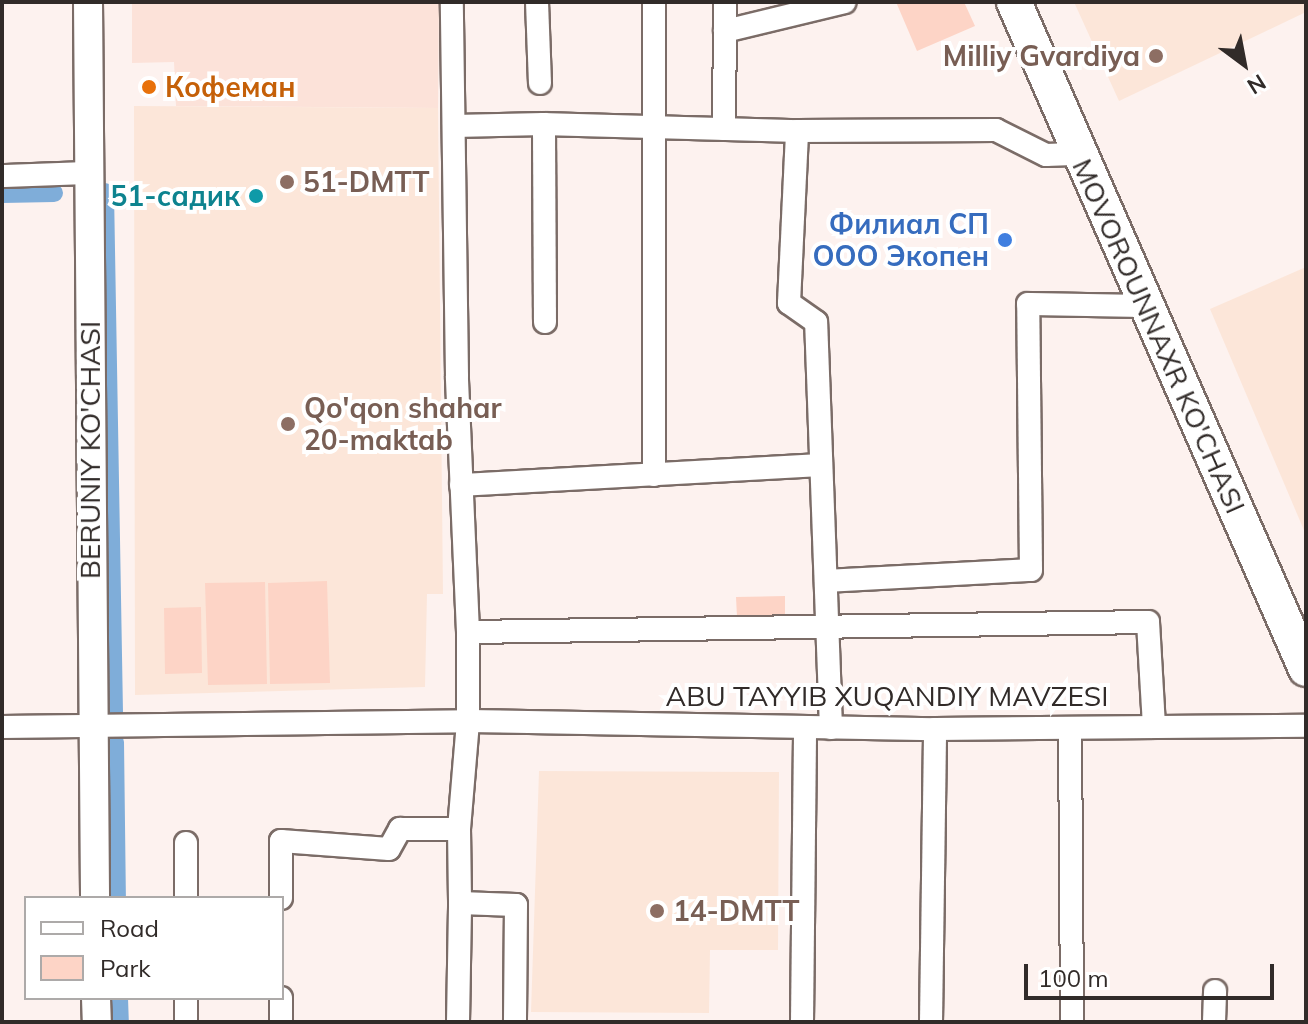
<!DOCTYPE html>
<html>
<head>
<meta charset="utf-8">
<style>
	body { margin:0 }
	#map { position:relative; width:1308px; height:1024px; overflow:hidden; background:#fdf2ef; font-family:Mulish,sans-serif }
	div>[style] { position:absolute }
	.built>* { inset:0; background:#fce2d9 }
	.education>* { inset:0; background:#fce6d9 }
	.green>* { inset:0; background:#fdd4c6 }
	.canal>* { height:18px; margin:-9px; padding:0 9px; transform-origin:9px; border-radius:9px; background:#7fadd9 }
	.roads { filter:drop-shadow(2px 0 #7b6c67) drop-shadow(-2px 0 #7b6c67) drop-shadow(0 2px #7b6c67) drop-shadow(0 -2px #7b6c67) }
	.minor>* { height:22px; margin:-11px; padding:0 11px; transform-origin:11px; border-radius:11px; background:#fff }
	.major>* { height:28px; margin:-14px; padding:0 14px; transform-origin:14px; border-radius:14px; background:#fff }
	.highway>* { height:34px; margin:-17px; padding:0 17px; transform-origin:17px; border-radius:17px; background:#fff }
	.dots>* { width:22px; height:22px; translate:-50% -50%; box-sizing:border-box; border:4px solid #fff; border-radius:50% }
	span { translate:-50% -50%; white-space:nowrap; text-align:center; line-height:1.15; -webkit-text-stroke:8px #fff; paint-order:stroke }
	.education-label { font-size:28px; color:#785e54; font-weight:700 }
	.right { translate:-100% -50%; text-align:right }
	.left { translate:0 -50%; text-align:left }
	.food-label { font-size:28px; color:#c56008; font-weight:700 }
	.culture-label { font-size:28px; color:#0d838f; font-weight:700 }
	.shop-label { font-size:28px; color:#366cbe; font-weight:700 }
	.street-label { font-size:28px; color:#312b29 }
	.frame { position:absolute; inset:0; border:4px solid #312b29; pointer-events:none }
	.legend { position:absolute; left:24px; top:896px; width:260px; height:104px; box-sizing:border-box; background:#fff; border:2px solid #adaaa9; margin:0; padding:10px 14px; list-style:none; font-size:24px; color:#312b29 }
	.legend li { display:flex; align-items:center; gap:16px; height:40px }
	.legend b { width:40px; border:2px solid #adaaa9 }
	.north { position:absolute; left:1204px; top:24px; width:80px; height:80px; -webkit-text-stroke:6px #fff; paint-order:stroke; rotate:148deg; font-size:22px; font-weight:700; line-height:32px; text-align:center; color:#312b29 }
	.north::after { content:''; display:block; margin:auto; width:28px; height:36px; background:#312b29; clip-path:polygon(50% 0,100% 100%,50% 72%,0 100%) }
	.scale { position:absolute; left:1024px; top:964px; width:250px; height:36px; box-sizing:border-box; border:4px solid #312b29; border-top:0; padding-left:10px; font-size:24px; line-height:28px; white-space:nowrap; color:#312b29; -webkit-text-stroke:6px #fff; paint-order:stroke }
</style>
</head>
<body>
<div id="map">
	<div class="built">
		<div style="clip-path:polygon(132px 2px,439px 2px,438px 108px,176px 106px,174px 62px,132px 63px)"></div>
	</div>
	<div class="education">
		<div style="clip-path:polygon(1074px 2px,1306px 2px,1306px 12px,1119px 101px)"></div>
		<div style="clip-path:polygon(134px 106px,438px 108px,443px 594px,427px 594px,425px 687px,135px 695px)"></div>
		<div style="clip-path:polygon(1306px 267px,1306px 535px,1210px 309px)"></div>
		<div style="clip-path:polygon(539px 771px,779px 772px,778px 950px,710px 950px,709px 1013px,531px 1012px)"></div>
	</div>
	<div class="green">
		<div style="clip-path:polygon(896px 2px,964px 2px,975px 26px,917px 51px)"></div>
		<div style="clip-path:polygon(327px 581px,330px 683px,270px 684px,268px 583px)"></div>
		<div style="clip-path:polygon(265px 582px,267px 684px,208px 685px,205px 583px)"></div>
		<div style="clip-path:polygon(785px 596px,785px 616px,737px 617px,736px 597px)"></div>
		<div style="clip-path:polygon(201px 607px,202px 673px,165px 674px,164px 608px)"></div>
	</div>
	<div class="canal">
		<div style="left:105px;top:192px;width:523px;rotate:89.01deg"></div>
		<div style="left:2px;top:194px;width:52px;rotate:-1.1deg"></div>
		<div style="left:115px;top:742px;width:156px;rotate:89.3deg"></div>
		<div style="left:119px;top:998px;width:24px;rotate:88deg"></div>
	</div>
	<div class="roads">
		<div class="minor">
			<div style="left:537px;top:2px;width:81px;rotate:87.9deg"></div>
			<div style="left:725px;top:31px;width:123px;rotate:-13.6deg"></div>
			<div style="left:454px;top:126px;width:90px;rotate:-1.3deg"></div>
			<div style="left:724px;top:129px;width:127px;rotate:-89.5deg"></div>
			<div style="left:2px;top:176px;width:87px;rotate:-2deg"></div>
			<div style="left:545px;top:322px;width:198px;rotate:-90.3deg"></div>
			<div style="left:544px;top:124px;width:253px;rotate:1.6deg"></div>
			<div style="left:654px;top:475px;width:473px;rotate:-90deg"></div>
			<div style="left:461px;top:485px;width:358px;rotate:-3.2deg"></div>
			<div style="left:827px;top:581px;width:204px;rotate:-3.1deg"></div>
			<div style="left:1031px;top:570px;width:266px;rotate:-90.6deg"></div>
			<div style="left:1028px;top:304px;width:118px;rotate:1deg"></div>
			<div style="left:468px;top:632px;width:680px;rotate:-0.84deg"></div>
			<div style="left:1148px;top:622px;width:105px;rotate:86.7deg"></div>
			<div style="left:2px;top:727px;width:466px;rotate:-0.7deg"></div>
			<div style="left:468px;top:721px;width:467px;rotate:1deg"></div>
			<div style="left:935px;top:729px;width:371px;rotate:-0.5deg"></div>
			<div style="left:831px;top:728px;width:406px;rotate:-92.1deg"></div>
			<div style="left:816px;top:322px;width:33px;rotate:-145deg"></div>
			<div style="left:789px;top:303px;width:172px;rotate:-87.3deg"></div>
			<div style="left:797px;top:131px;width:199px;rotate:-0.3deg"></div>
			<div style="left:996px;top:130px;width:56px;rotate:26.6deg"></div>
			<div style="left:1046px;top:155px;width:34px;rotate:-2deg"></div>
			<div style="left:1070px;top:728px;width:294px;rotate:89.6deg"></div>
			<div style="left:459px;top:829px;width:74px;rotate:89.2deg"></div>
			<div style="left:460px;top:903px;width:56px;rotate:2deg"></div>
			<div style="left:516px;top:905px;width:117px;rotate:90.5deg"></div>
			<div style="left:186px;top:843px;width:55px;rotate:90deg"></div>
			<div style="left:281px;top:898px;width:57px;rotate:-90deg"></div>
			<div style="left:281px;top:841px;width:108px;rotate:4.2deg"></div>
			<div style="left:389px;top:849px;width:23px;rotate:-61deg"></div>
			<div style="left:400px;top:829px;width:59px"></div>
			<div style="left:459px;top:829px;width:108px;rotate:-85.2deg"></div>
			<div style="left:468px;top:721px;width:89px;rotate:-90deg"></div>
			<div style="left:468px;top:632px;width:256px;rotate:-92.5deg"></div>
			<div style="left:457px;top:376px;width:374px;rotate:-90.8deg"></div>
			<div style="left:186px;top:998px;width:24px;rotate:90deg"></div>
			<div style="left:281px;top:1022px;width:24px;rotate:-90deg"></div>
			<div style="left:458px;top:1022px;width:119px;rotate:-89deg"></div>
			<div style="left:802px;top:1022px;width:295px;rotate:-89.4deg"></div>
			<div style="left:931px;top:1022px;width:293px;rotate:-89.2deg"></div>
			<div style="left:1214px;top:1022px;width:31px;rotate:-88deg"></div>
		</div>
		<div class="major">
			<div style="left:88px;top:2px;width:896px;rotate:89.55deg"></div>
			<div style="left:96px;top:998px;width:24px;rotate:88deg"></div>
		</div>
		<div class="highway">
			<div style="left:1014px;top:2px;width:728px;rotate:66.36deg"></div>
		</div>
	</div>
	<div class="dots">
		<div style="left:1156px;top:56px;background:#8d6e63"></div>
		<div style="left:149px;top:87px;background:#e8710a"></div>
		<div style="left:287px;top:182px;background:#8d6e63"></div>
		<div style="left:256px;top:196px;background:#0f9aa8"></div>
		<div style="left:1005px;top:240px;background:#3f7fe0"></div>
		<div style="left:288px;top:424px;background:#8d6e63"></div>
		<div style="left:657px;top:911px;background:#8d6e63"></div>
	</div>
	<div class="education-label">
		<span class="right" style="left:1140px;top:56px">Milliy Gvardiya</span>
		<span class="left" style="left:303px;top:182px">51-DMTT</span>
		<span class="left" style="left:304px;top:424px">Qo'qon shahar<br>20-maktab</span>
		<span class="left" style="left:673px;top:911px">14-DMTT</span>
	</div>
	<div class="food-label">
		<span class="left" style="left:165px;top:87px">Кофеман</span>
	</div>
	<div class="culture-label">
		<span class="right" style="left:240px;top:196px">51-садик</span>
	</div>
	<div class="shop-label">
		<span class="right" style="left:989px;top:240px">Филиал СП<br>ООО Экопен</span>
	</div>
	<div class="street-label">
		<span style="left:1159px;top:336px;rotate:66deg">MOVOROUNNAXR KO'CHASI</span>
		<span style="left:90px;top:450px;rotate:-90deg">BERUNIY KO'CHASI</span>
		<span style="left:887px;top:696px">ABU TAYYIB XUQANDIY MAVZESI</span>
	</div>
	<div class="frame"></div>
	<ul class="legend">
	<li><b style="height:10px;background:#fff"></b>Road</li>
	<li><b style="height:22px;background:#fdd4c6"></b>Park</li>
	</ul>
	<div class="north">N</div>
	<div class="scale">100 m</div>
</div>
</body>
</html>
